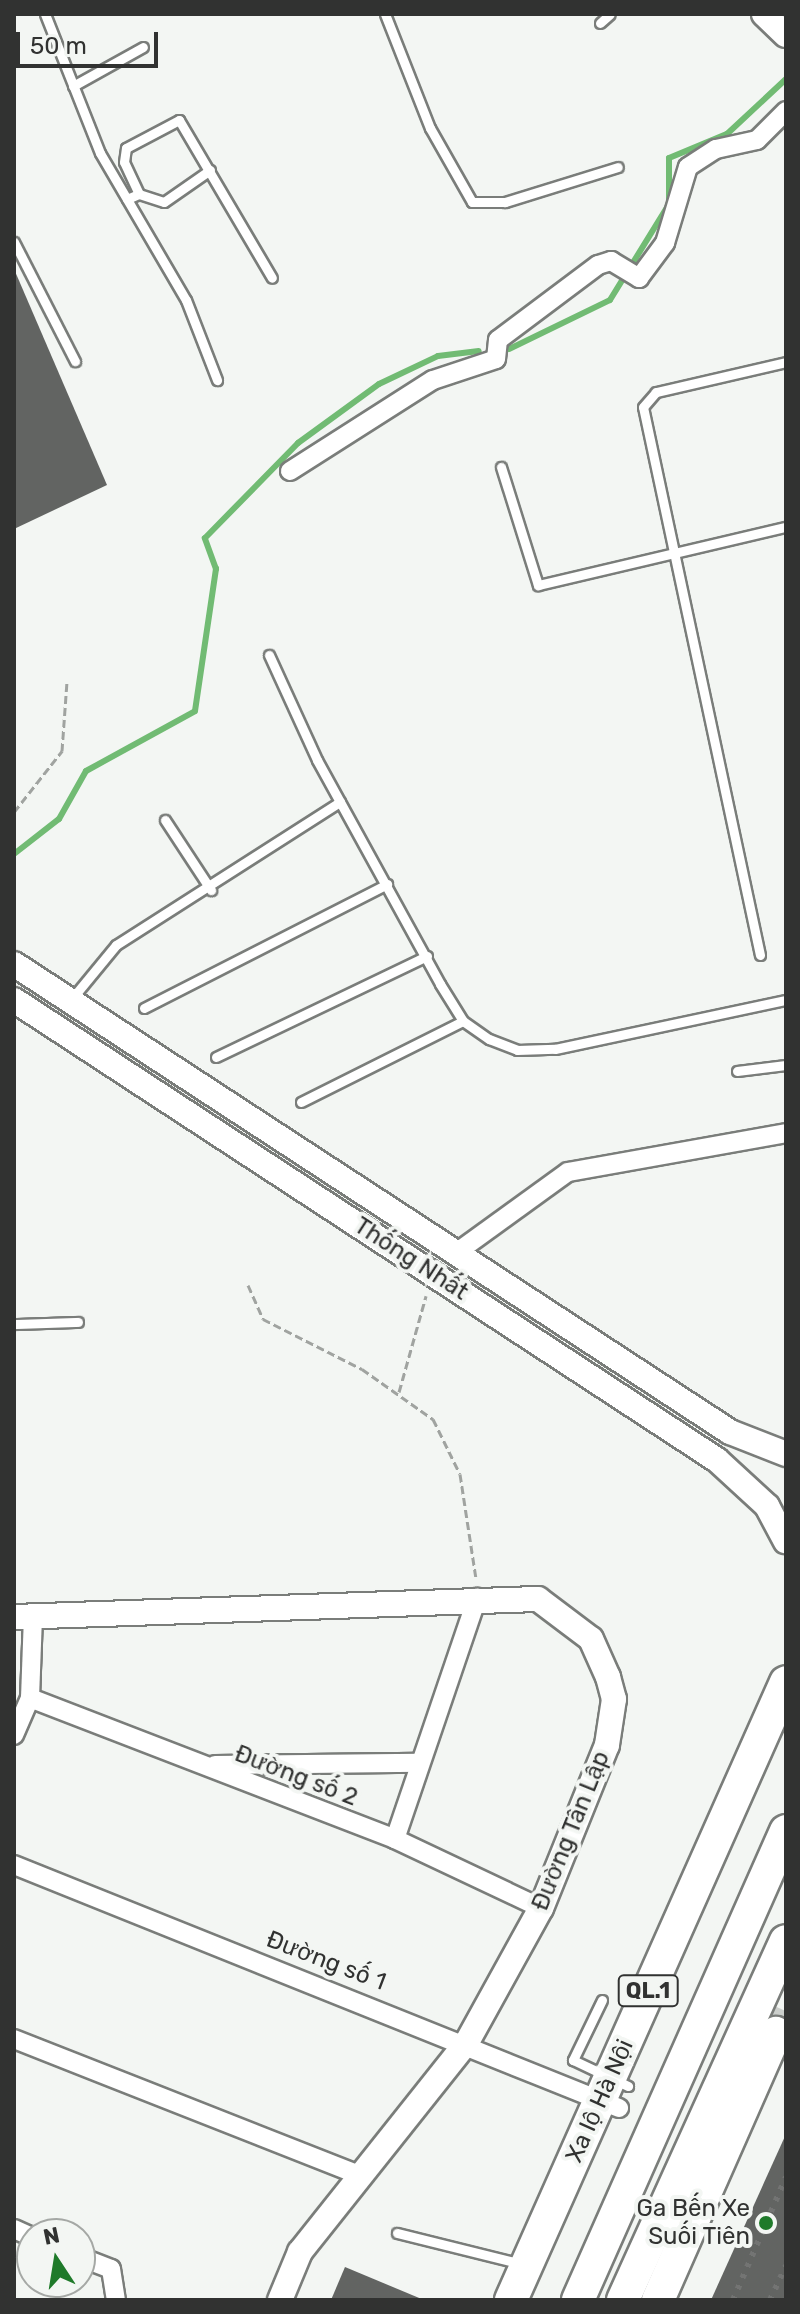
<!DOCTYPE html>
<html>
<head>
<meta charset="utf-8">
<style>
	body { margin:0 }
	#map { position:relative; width:800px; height:2314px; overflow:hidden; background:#f3f6f3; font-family:Rubik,sans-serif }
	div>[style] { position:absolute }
	.stream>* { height:6px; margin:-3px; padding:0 3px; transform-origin:3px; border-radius:3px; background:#71bb73 }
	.building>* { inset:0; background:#626462 }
	.highway-tunnel>* { height:32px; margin-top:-16px; transform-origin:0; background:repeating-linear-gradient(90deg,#cccfcc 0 32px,transparent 0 48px) }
	.path>* { height:3px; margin-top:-1.5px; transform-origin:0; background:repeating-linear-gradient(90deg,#a0a3a0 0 8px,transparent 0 12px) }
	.roads { filter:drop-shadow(2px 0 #7a7d7a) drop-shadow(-2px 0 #7a7d7a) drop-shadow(0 2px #7a7d7a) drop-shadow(0 -2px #7a7d7a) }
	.lane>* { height:9px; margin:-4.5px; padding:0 4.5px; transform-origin:4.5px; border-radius:4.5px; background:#fff }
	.street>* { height:18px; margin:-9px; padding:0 9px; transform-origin:9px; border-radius:9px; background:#fff }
	.secondary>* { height:24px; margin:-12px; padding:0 12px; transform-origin:12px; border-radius:12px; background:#fff }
	.highway>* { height:32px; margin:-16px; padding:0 16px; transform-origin:16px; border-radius:16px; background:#fff }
	.rail>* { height:6px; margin-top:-3px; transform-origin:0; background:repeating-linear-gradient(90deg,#737473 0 4px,transparent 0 12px) }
	.dots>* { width:22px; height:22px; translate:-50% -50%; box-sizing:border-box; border:4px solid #f3f6f3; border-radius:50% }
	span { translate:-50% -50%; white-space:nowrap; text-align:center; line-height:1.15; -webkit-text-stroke:8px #f3f6f3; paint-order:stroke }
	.shield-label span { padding:2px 6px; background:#f3f6f3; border:2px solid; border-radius:6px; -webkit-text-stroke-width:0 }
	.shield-label { font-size:22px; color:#313231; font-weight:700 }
	.street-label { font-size:24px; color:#313231 }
	.poi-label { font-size:24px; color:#313231 }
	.right { translate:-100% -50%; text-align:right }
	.frame { position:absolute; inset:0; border:16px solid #313231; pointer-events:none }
	.north { position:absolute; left:16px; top:2218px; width:80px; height:80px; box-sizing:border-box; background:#f3f6f3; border:2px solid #a5a8a5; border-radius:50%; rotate:348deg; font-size:22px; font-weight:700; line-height:32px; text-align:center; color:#313231 }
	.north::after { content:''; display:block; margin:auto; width:28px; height:36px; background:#1f7a2a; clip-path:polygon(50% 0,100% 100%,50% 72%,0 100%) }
	.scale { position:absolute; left:16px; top:32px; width:142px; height:36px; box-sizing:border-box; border:4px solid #313231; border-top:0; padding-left:10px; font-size:24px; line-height:28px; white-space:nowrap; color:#313231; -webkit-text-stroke:6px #f3f6f3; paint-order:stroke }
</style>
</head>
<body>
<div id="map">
	<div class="stream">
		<div style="left:509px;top:349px;width:112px;rotate:-25.9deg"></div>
		<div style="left:610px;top:300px;width:113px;rotate:-58.4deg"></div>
		<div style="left:669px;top:204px;width:46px;rotate:-90deg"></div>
		<div style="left:669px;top:158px;width:63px;rotate:-22.5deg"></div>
		<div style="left:727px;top:134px;width:81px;rotate:-43deg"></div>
		<div style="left:14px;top:854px;width:57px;rotate:-37.9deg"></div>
		<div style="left:59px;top:819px;width:55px;rotate:-60.6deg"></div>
		<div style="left:86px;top:771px;width:124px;rotate:-28.8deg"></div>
		<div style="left:195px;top:711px;width:144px;rotate:-81.6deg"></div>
		<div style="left:216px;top:569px;width:33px;rotate:-110deg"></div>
		<div style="left:205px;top:538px;width:133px;rotate:-45.6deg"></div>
		<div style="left:298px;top:443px;width:100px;rotate:-36.1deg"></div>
		<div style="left:379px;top:384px;width:65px;rotate:-25.4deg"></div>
		<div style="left:438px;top:356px;width:41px;rotate:-7deg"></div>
	</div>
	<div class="building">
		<div style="clip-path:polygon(14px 269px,107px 485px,14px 529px)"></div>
		<div style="clip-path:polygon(786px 2134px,786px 2300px,711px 2300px)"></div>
		<div style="clip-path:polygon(345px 2267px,424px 2300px,331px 2300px)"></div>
	</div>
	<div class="highway-tunnel">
		<div style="left:776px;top:2033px;width:24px;rotate:-66deg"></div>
	</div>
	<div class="path">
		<div style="left:14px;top:812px;width:78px;rotate:-51.8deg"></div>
		<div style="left:62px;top:751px;width:70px;rotate:-85.9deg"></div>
		<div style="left:248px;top:1285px;width:37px;rotate:66deg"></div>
		<div style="left:263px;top:1319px;width:111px;rotate:26.8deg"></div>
		<div style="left:362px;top:1369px;width:87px;rotate:35.2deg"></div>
		<div style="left:433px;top:1419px;width:61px;rotate:63.9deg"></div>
		<div style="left:460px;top:1474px;width:106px;rotate:81.3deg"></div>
		<div style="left:399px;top:1392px;width:100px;rotate:-74.3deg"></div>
	</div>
	<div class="roads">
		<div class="lane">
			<div style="left:45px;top:14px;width:149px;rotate:68.4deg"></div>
			<div style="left:100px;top:153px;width:170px;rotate:59.7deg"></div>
			<div style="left:186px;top:300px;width:86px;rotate:68.8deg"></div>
			<div style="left:385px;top:14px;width:123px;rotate:68.5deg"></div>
			<div style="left:430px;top:128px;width:85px;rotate:60.4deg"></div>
			<div style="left:472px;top:202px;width:33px"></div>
			<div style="left:505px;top:202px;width:118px;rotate:-17.2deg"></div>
			<div style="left:600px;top:23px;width:13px;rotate:-42deg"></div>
			<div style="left:73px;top:86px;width:80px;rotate:-29.1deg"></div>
			<div style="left:139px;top:194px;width:26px;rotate:18deg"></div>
			<div style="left:164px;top:202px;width:56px;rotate:-34.8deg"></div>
			<div style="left:127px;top:199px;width:13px;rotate:-23deg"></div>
			<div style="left:139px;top:194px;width:35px;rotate:-115deg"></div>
			<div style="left:124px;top:162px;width:14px;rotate:-82deg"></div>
			<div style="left:126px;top:148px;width:60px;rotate:-27.8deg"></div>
			<div style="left:179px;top:120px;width:183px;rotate:59.5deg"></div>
			<div style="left:14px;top:242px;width:134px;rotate:62.9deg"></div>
			<div style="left:501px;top:467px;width:124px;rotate:72.6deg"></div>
			<div style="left:538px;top:585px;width:255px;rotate:-13.2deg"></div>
			<div style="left:269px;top:655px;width:115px;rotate:65.4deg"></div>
			<div style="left:317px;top:760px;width:256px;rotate:61.2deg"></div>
			<div style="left:440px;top:984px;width:44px;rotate:58.1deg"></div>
			<div style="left:463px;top:1021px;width:32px;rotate:35deg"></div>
			<div style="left:489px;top:1039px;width:30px;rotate:21deg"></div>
			<div style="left:517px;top:1050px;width:38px;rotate:-2deg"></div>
			<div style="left:555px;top:1049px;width:236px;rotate:-12deg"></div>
			<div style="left:165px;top:820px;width:84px;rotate:56.7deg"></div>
			<div style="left:760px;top:955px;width:560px;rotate:-102.05deg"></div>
			<div style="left:643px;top:407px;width:20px;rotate:-49deg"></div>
			<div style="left:656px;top:392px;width:133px;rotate:-13deg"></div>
			<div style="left:70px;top:1001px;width:72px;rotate:-50.6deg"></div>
			<div style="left:116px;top:945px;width:266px;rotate:-32.6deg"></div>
			<div style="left:144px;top:1008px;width:273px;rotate:-27deg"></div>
			<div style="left:216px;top:1057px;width:234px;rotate:-25.6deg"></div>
			<div style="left:737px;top:1071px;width:49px;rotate:-7deg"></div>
			<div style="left:301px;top:1102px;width:181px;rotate:-26.6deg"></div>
			<div style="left:14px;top:1324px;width:64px;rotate:-1.8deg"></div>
			<div style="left:602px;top:2000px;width:67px;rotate:115.8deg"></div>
			<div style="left:573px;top:2060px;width:61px;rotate:25.3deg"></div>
			<div style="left:397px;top:2233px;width:129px;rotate:13.9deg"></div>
		</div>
		<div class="street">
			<div style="left:290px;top:471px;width:169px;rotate:-32.5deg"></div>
			<div style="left:433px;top:380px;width:66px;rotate:-18.4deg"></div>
			<div style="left:496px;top:359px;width:19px;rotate:-84deg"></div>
			<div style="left:498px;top:340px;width:125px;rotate:-36.9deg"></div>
			<div style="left:598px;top:265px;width:14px;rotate:-17deg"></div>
			<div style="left:611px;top:261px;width:33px;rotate:31deg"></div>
			<div style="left:639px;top:278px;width:44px;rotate:-53.4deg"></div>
			<div style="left:665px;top:243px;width:79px;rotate:-73.2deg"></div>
			<div style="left:688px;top:167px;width:33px;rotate:-33deg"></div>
			<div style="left:716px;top:149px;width:42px;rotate:-12.4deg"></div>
			<div style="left:757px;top:140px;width:41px;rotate:-45deg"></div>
			<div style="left:456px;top:1253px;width:138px;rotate:-35.9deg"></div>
			<div style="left:568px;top:1172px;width:221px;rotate:-10.1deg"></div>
			<div style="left:30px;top:1698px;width:391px;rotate:21.1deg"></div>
			<div style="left:395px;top:1839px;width:161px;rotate:25.3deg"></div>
			<div style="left:14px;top:1735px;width:40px;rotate:-66.6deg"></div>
			<div style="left:30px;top:1698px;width:82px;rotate:-87.9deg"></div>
			<div style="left:215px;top:1765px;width:205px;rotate:-0.6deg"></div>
			<div style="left:395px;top:1839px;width:255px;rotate:-71.2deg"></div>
			<div style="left:14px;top:1865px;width:652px;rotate:21.88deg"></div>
			<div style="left:14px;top:2039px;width:372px;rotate:21.5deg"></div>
			<div style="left:14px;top:2229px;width:20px;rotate:24deg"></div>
			<div style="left:80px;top:2257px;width:33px;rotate:21deg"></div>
			<div style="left:111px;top:2269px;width:31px;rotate:81deg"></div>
		</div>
		<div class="secondary">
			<div style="left:764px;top:14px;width:30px;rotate:44deg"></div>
			<div style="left:14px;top:964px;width:855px;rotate:33.17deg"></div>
			<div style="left:730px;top:1432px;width:60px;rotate:21.4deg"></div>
			<div style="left:14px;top:1000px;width:840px;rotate:33.2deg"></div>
			<div style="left:717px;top:1460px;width:68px;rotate:42.6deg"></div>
			<div style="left:767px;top:1506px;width:40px;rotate:62deg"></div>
			<div style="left:14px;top:1617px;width:524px;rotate:-1.97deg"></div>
			<div style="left:538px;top:1599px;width:66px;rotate:37deg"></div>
			<div style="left:591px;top:1639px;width:42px;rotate:65.9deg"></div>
			<div style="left:608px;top:1677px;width:23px;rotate:75deg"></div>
			<div style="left:614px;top:1699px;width:47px;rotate:98.7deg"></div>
			<div style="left:607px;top:1745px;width:176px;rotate:112deg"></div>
			<div style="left:541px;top:1908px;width:153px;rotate:118.9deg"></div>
			<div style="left:467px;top:2042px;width:268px;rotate:128.5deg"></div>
			<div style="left:300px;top:2252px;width:52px;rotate:112.6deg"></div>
		</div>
		<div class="highway">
			<div style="left:511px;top:2300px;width:676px;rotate:-66.01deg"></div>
			<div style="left:578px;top:2300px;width:513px;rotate:-66.08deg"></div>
			<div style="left:623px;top:2300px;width:394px;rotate:-65.6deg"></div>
			<div style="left:658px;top:2300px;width:292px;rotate:-66.2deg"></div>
		</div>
	</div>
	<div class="rail">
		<div style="left:733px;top:2300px;width:134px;rotate:-66.7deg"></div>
		<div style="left:770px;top:2300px;width:38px;rotate:-65deg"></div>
	</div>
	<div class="dots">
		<div style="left:766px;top:2223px;background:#1f7a2a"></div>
	</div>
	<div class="shield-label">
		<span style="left:648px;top:1991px">QL.1</span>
	</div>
	<div class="street-label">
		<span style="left:411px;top:1259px;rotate:33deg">Thống Nhất</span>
		<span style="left:296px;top:1776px;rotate:21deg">Đường số 2</span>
		<span style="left:571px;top:1831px;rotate:-68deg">Đường Tân Lập</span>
		<span style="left:326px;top:1961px;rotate:21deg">Đường số 1</span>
		<span style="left:600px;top:2101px;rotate:-66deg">Xa lộ Hà Nội</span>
	</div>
	<div class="poi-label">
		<span class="right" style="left:750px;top:2223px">Ga Bến Xe<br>Suối Tiên</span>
	</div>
	<div class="frame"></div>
	<div class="north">N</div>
	<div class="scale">50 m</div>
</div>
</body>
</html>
